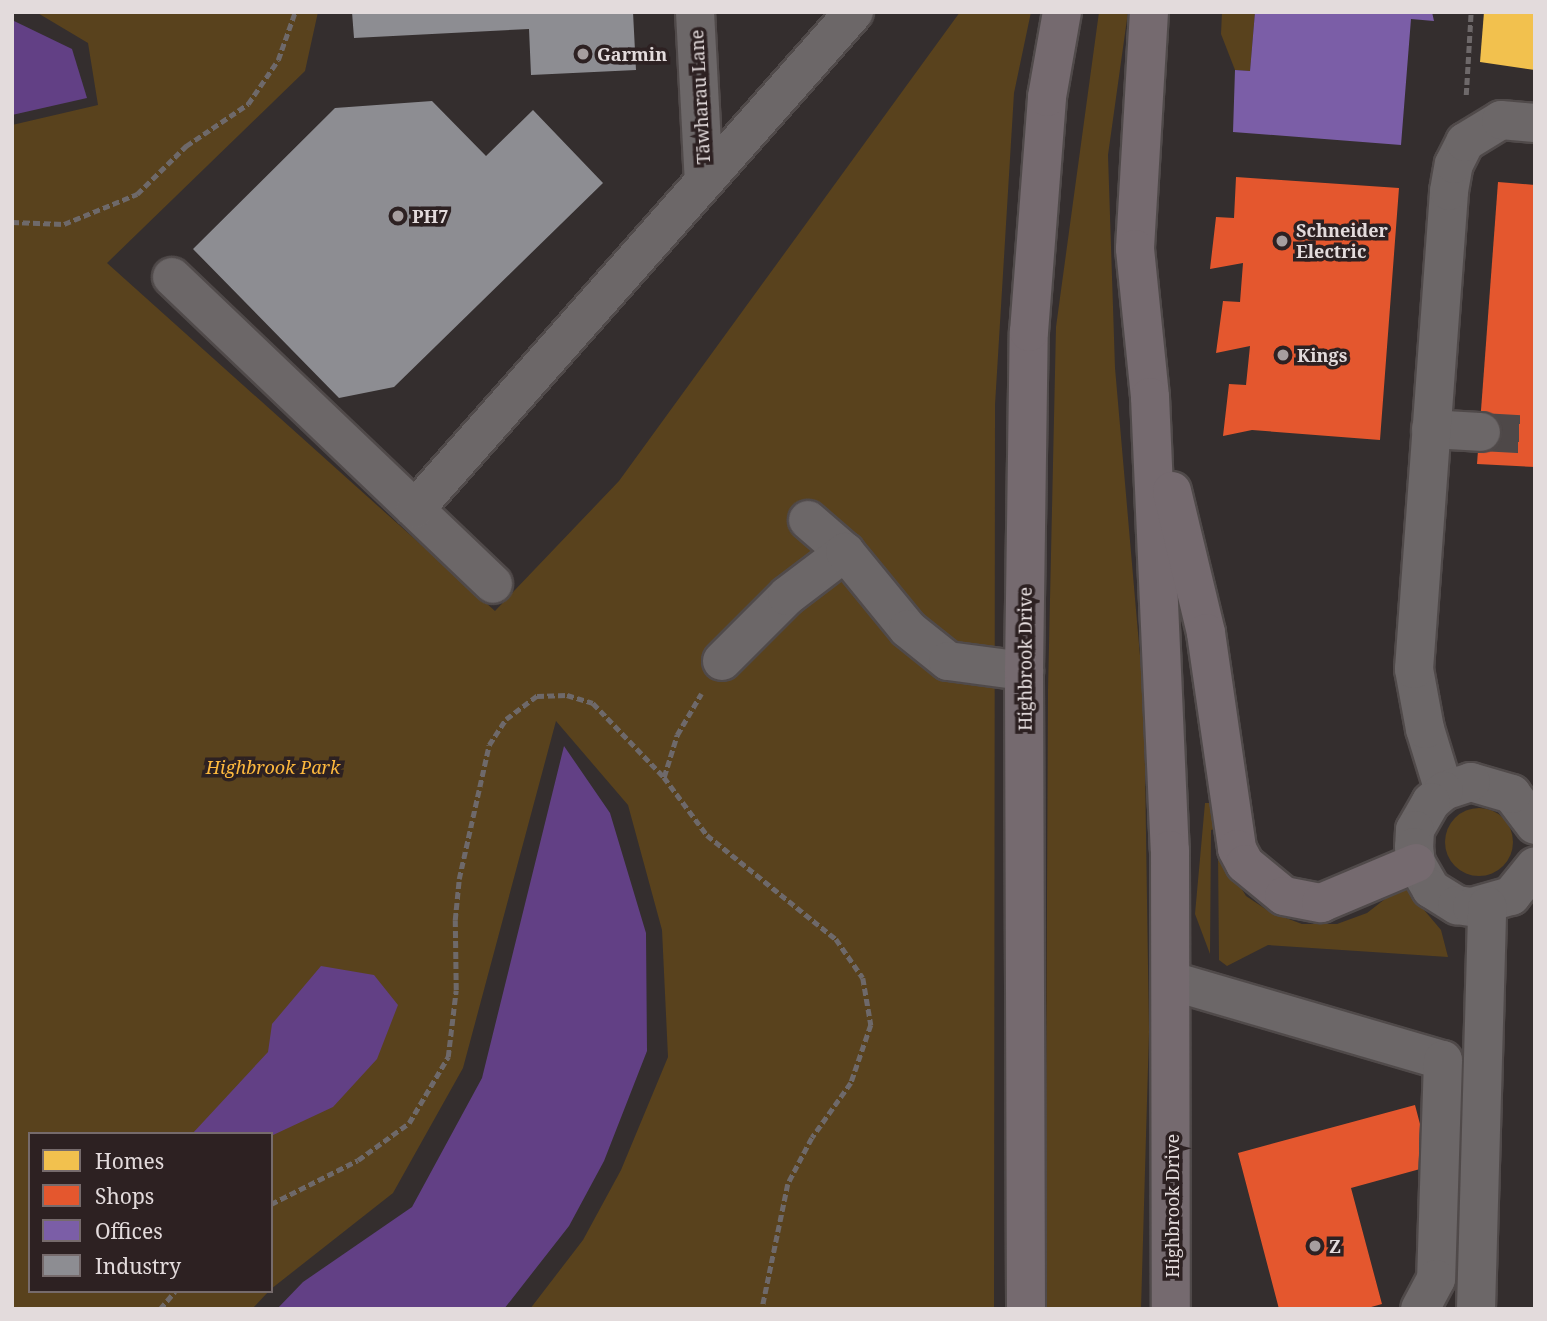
<!DOCTYPE html>
<html>
<head>
<meta charset="utf-8">
<style>
	body { margin:0 }
	#map { position:relative; width:1547px; height:1321px; overflow:hidden; background:#342e2e; font-family:"Noto Serif",serif }
	div>[style] { position:absolute }
	.green>* { inset:0; background:#59421d }
	.round { border-radius:50% }
	.water>* { inset:0; background:#624085 }
	.homes>* { inset:0; background:#f2c14e }
	.shops>* { inset:0; background:#e4572e }
	.offices>* { inset:0; background:#7b5ea7 }
	.industry>* { inset:0; background:#8d8d92 }
	.minor-tunnel>* { height:38px; margin-top:-19px; transform-origin:0; background:repeating-linear-gradient(90deg,#4e4848 0 38px,transparent 0 57px) }
	.path>* { height:4.5px; margin-top:-2.25px; transform-origin:0; background:repeating-linear-gradient(90deg,#6e696a 0 7px,transparent 0 10.5px) }
	.roads { filter:drop-shadow(2px 0 #504a4a) drop-shadow(-2px 0 #504a4a) drop-shadow(0 2px #504a4a) drop-shadow(0 -2px #504a4a) }
	.minor>* { height:38px; margin:-19px; padding:0 19px; transform-origin:19px; border-radius:19px; background:#6c6768 }
	.major>* { height:38px; margin:-19px; padding:0 19px; transform-origin:19px; border-radius:19px; background:#756a6f }
	.dots>* { width:19px; height:19px; translate:-50% -50%; box-sizing:border-box; border:4px solid #2d2122; border-radius:50% }
	span { translate:-50% -50%; white-space:nowrap; text-align:center; line-height:1.15; -webkit-text-stroke:7px #2d2122; paint-order:stroke }
	.poi-label { font-size:18px; color:#e3dbdc; font-weight:700 }
	.left { translate:0 -50%; text-align:left }
	.street-label { font-size:18px; color:#e3dbdc }
	.park-label { font-size:18px; color:#feb93e; font-style:italic }
	.frame { position:absolute; inset:0; border:14px solid #e3dbdc; pointer-events:none }
	.legend { position:absolute; left:28px; top:1132px; width:245px; height:161px; box-sizing:border-box; background:#2d2122; border:2px solid #766b6c; margin:0; padding:9px 12px; list-style:none; font-size:21px; color:#e3dbdc }
	.legend li { display:flex; align-items:center; gap:14px; height:35px }
	.legend b { width:35px; border:2px solid #766b6c }
</style>
</head>
<body>
<div id="map">
	<div class="green">
		<div style="clip-path:polygon(36px 12px,318px 12px,305px 71px,107px 263px,495px 611px,619px 481px,960px 12px,1031px 12px,1014px 93px,995px 405px,994px 1309px,530px 1309px,583px 1240px,621px 1170px,668px 1057px,662px 930px,628px 805px,556px 721px,463px 1068px,393px 1193px,271px 1289px,271px 1134px,30px 1134px,30px 1291px,269px 1291px,252px 1309px,12px 1309px,12px 125px,98px 105px,88px 43px)"></div>
		<div style="clip-path:polygon(1099px 12px,1128px 12px,1108px 155px,1115px 368px,1144px 702px,1149px 1032px,1141px 1309px,1045px 1309px,1048px 691px,1056px 327px)"></div>
		<div style="clip-path:polygon(1222px 12px,1255px 12px,1250px 71px,1235px 70px,1221px 34px)"></div>
		<div style="clip-path:polygon(1205px 803px,1214px 803px,1219px 828px,1211px 830px,1210px 954px,1195px 914px)"></div>
		<div class="round" style="left:1445px;top:808px;width:68px;height:68px"></div>
		<div style="clip-path:polygon(1218px 850px,1246px 896px,1270px 912px,1302px 924px,1337px 924px,1367px 913px,1403px 885px,1441px 930px,1448px 957px,1268px 945px,1227px 966px,1219px 960px)"></div>
	</div>
	<div class="water">
		<div style="clip-path:polygon(12px 20px,72px 49px,87px 98px,12px 115px)"></div>
		<div style="clip-path:polygon(564px 746px,610px 813px,646px 933px,647px 1051px,604px 1161px,569px 1226px,504px 1309px,277px 1309px,303px 1282px,412px 1207px,482px 1078px)"></div>
		<div style="clip-path:polygon(321px 966px,374px 975px,398px 1005px,377px 1059px,333px 1107px,271px 1136px,192px 1134px,268px 1052px,272px 1024px)"></div>
	</div>
	<div class="homes">
		<div style="clip-path:polygon(1484px 12px,1535px 12px,1535px 70px,1480px 62px)"></div>
	</div>
	<div class="shops">
		<div style="clip-path:polygon(1236px 177px,1399px 188px,1380px 440px,1252px 430px,1223px 436px,1229px 384px,1246px 385px,1250px 346px,1216px 353px,1223px 301px,1240px 302px,1243px 263px,1210px 269px,1216px 217px,1234px 218px)"></div>
		<div style="clip-path:polygon(1498px 182px,1535px 185px,1535px 467px,1477px 464px)"></div>
		<div style="clip-path:polygon(1415px 1105px,1431px 1166px,1351px 1188px,1382px 1304px,1364px 1309px,1279px 1309px,1238px 1153px)"></div>
	</div>
	<div class="offices">
		<div style="clip-path:polygon(1255px 12px,1432px 12px,1434px 21px,1411px 19px,1401px 145px,1233px 132px,1235px 70px,1250px 71px)"></div>
	</div>
	<div class="industry">
		<div style="clip-path:polygon(352px 12px,633px 12px,636px 70px,531px 75px,529px 29px,354px 38px)"></div>
		<div style="clip-path:polygon(432px 101px,486px 156px,533px 110px,603px 183px,394px 387px,339px 398px,193px 249px,335px 108px)"></div>
	</div>
	<div class="minor-tunnel">
		<div style="left:1481px;top:432px;width:54px;rotate:3.2deg"></div>
	</div>
	<div class="path">
		<div style="left:1466px;top:95px;width:83px;rotate:-86.6deg"></div>
		<div style="left:12px;top:222px;width:52px;rotate:2.2deg"></div>
		<div style="left:64px;top:224px;width:79px;rotate:-22.3deg"></div>
		<div style="left:137px;top:194px;width:69px;rotate:-44.4deg"></div>
		<div style="left:186px;top:146px;width:75px;rotate:-34.1deg"></div>
		<div style="left:248px;top:104px;width:53px;rotate:-55.7deg"></div>
		<div style="left:278px;top:60px;width:51px;rotate:-70.5deg"></div>
		<div style="left:664px;top:777px;width:44px;rotate:-72.8deg"></div>
		<div style="left:677px;top:735px;width:48px;rotate:-59.7deg"></div>
		<div style="left:271px;top:1204px;width:97px;rotate:-26.8deg"></div>
		<div style="left:358px;top:1160px;width:63px;rotate:-36deg"></div>
		<div style="left:409px;top:1123px;width:77px;rotate:-59.4deg"></div>
		<div style="left:448px;top:1057px;width:67px;rotate:-83.2deg"></div>
		<div style="left:456px;top:990px;width:70px;rotate:-90.8deg"></div>
		<div style="left:455px;top:920px;width:41px;rotate:-84.4deg"></div>
		<div style="left:459px;top:879px;width:137px;rotate:-77.4deg"></div>
		<div style="left:489px;top:745px;width:31px;rotate:-57deg"></div>
		<div style="left:506px;top:719px;width:39px;rotate:-37deg"></div>
		<div style="left:537px;top:696px;width:30px;rotate:-2deg"></div>
		<div style="left:567px;top:695px;width:27px;rotate:17deg"></div>
		<div style="left:593px;top:703px;width:103px;rotate:46.2deg"></div>
		<div style="left:664px;top:777px;width:72px;rotate:53.4deg"></div>
		<div style="left:707px;top:835px;width:166px;rotate:38.9deg"></div>
		<div style="left:836px;top:939px;width:47px;rotate:55.3deg"></div>
		<div style="left:863px;top:978px;width:48px;rotate:80.3deg"></div>
		<div style="left:871px;top:1025px;width:61px;rotate:109deg"></div>
		<div style="left:851px;top:1083px;width:67px;rotate:125.3deg"></div>
		<div style="left:812px;top:1138px;width:52px;rotate:117.6deg"></div>
		<div style="left:788px;top:1184px;width:128px;rotate:101.7deg"></div>
		<div style="left:160px;top:1309px;width:23px;rotate:-50deg"></div>
	</div>
	<div class="roads">
		<div class="minor">
			<div style="left:695px;top:12px;width:169px;rotate:87deg"></div>
			<div style="left:172px;top:277px;width:444px;rotate:43.7deg"></div>
			<div style="left:1431px;top:429px;width:50px;rotate:3.4deg"></div>
			<div style="left:415px;top:509px;width:663px;rotate:-48.55deg"></div>
			<div style="left:808px;top:520px;width:49px;rotate:40.9deg"></div>
			<div style="left:722px;top:661px;width:92px;rotate:-45deg"></div>
			<div style="left:787px;top:596px;width:73px;rotate:-37.2deg"></div>
			<div style="left:845px;top:552px;width:99px;rotate:50.7deg"></div>
			<div style="left:908px;top:629px;width:51px;rotate:38.7deg"></div>
			<div style="left:948px;top:661px;width:77px;rotate:7.5deg"></div>
			<div style="left:1444px;top:791px;width:65px;rotate:-107deg"></div>
			<div style="left:1425px;top:729px;width:61px;rotate:-100.4deg"></div>
			<div style="left:1414px;top:669px;width:479px;rotate:-85.8deg"></div>
			<div style="left:1449px;top:191px;width:27px;rotate:-80deg"></div>
			<div style="left:1454px;top:164px;width:25px;rotate:-63deg"></div>
			<div style="left:1465px;top:142px;width:42px;rotate:-31.4deg"></div>
			<div style="left:1501px;top:120px;width:34px;rotate:5deg"></div>
			<div style="left:1535px;top:825px;width:39px;rotate:-127deg"></div>
			<div style="left:1512px;top:794px;width:43px;rotate:-163.7deg"></div>
			<div style="left:1471px;top:782px;width:28px;rotate:162deg"></div>
			<div style="left:1444px;top:791px;width:17px;rotate:140deg"></div>
			<div style="left:1431px;top:802px;width:32px;rotate:120deg"></div>
			<div style="left:1415px;top:830px;width:17px;rotate:93deg"></div>
			<div style="left:1414px;top:847px;width:16px;rotate:83deg"></div>
			<div style="left:1416px;top:863px;width:30px;rotate:60deg"></div>
			<div style="left:1431px;top:889px;width:31px;rotate:32deg"></div>
			<div style="left:1457px;top:905px;width:15px;rotate:8deg"></div>
			<div style="left:1472px;top:907px;width:41px;rotate:-15.8deg"></div>
			<div style="left:1511px;top:896px;width:38px;rotate:-51deg"></div>
			<div style="left:1172px;top:981px;width:282px;rotate:16.3deg"></div>
			<div style="left:1443px;top:1060px;width:219px;rotate:91.8deg"></div>
			<div style="left:1436px;top:1279px;width:34px;rotate:118deg"></div>
			<div style="left:1476px;top:1309px;width:403px;rotate:-88.4deg"></div>
		</div>
		<div class="major">
			<div style="left:1149px;top:12px;width:237px;rotate:93.4deg"></div>
			<div style="left:1135px;top:249px;width:149px;rotate:84.2deg"></div>
			<div style="left:1150px;top:397px;width:453px;rotate:87.5deg"></div>
			<div style="left:1170px;top:850px;width:459px;rotate:89.9deg"></div>
			<div style="left:1172px;top:491px;width:146px;rotate:76.5deg"></div>
			<div style="left:1206px;top:633px;width:218px;rotate:81.8deg"></div>
			<div style="left:1237px;top:849px;width:17px;rotate:62deg"></div>
			<div style="left:1245px;top:864px;width:50px;rotate:39.4deg"></div>
			<div style="left:1284px;top:896px;width:38px;rotate:11deg"></div>
			<div style="left:1321px;top:903px;width:103px;rotate:-22.8deg"></div>
			<div style="left:1026px;top:1309px;width:638px;rotate:-90.18deg"></div>
			<div style="left:1024px;top:671px;width:339px;rotate:-89.2deg"></div>
			<div style="left:1029px;top:332px;width:236px;rotate:-85.6deg"></div>
			<div style="left:1047px;top:97px;width:86px;rotate:-80deg"></div>
		</div>
	</div>
	<div class="dots">
		<div style="left:583px;top:54px;background:#a69e9f"></div>
		<div style="left:398px;top:216px;background:#a69e9f"></div>
		<div style="left:1282px;top:241px;background:#a69e9f"></div>
		<div style="left:1283px;top:355px;background:#a69e9f"></div>
		<div style="left:1315px;top:1246px;background:#a69e9f"></div>
	</div>
	<div class="poi-label">
		<span class="left" style="left:597px;top:54px">Garmin</span>
		<span class="left" style="left:412px;top:216px">PH7</span>
		<span class="left" style="left:1296px;top:241px">Schneider<br>Electric</span>
		<span class="left" style="left:1297px;top:355px">Kings</span>
		<span class="left" style="left:1329px;top:1246px">Z</span>
	</div>
	<div class="street-label">
		<span style="left:700px;top:97px;rotate:-93deg">Tāwharau Lane</span>
		<span style="left:1025px;top:659px;rotate:-90deg">Highbrook Drive</span>
		<span style="left:1172px;top:1206px;rotate:-90deg">Highbrook Drive</span>
	</div>
	<div class="park-label">
		<span style="left:273px;top:767px">Highbrook Park</span>
	</div>
	<div class="frame"></div>
	<ul class="legend">
	<li><b style="height:19px;background:#f2c14e"></b>Homes</li>
	<li><b style="height:19px;background:#e4572e"></b>Shops</li>
	<li><b style="height:19px;background:#7b5ea7"></b>Offices</li>
	<li><b style="height:19px;background:#8d8d92"></b>Industry</li>
	</ul>
</div>
</body>
</html>
